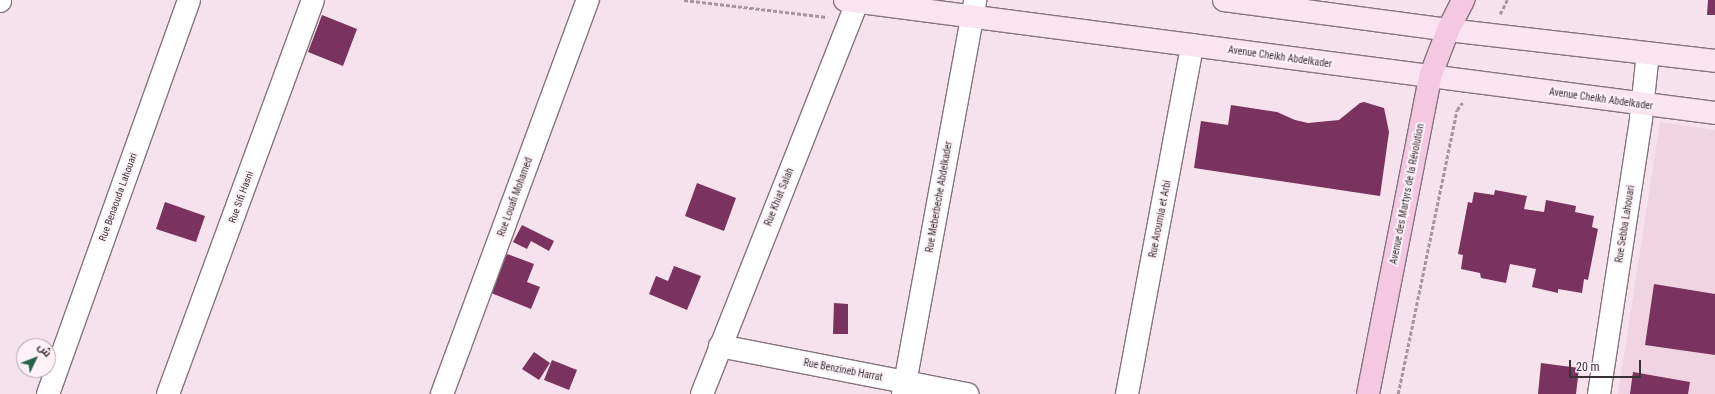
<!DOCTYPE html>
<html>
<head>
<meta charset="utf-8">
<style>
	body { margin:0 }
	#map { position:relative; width:1715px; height:394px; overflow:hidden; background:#f6e2ec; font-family:"Roboto Condensed",Cairo,sans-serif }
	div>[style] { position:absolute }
	.built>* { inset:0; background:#f0d4e2 }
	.building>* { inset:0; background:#7a325e }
	.path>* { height:2.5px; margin-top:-1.25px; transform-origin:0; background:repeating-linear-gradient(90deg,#a5969d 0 4px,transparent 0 6px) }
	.roads { filter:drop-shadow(1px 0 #86747d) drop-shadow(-1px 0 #86747d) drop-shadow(0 1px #86747d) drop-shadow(0 -1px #86747d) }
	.minor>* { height:22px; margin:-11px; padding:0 11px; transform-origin:11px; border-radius:11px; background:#fff }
	.secondary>* { height:22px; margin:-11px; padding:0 11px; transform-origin:11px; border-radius:11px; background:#f9e4ef }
	.primary>* { height:22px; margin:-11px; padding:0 11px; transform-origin:11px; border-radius:11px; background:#f3c8e0 }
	span { translate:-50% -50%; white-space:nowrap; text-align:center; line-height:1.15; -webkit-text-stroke:4px #fef2f8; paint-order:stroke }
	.street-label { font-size:10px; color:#3a3236 }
	.north { position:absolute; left:16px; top:338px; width:40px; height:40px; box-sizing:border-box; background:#fef2f8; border:1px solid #b0a5aa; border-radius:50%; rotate:47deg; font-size:11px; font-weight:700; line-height:16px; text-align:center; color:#3a3236 }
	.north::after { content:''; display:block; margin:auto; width:14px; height:18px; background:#27624b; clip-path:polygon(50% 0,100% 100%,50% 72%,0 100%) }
	.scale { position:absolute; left:1569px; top:360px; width:72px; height:18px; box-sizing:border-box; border:2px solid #3a3236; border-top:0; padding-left:5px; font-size:12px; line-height:14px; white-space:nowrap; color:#3a3236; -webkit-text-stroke:3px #fef2f8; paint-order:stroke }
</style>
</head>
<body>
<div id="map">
	<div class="built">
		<div style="clip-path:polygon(1660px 122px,1715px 130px,1715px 394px,1618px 394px)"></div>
	</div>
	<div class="building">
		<div style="clip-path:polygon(1708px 0,1715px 0,1715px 15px,1707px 15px)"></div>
		<div style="clip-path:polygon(322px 15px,357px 29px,343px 66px,308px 52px)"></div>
		<div style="clip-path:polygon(1364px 102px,1384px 108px,1389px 132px,1380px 196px,1194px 168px,1201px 121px,1228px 125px,1231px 105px,1277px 112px,1295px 120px,1308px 123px,1339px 120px,1360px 103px)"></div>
		<div style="clip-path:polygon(697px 183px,736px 198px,724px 231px,685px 216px)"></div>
		<div style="clip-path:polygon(1495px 190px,1527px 196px,1524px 209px,1544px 212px,1546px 200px,1576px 206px,1575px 212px,1594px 216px,1592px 227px,1598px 229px,1588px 280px,1584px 279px,1582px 293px,1558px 289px,1558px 293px,1532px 287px,1536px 269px,1510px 264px,1506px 283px,1481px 278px,1480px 273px,1461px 269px,1463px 255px,1458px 254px,1468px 202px,1472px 203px,1474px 192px,1494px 195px)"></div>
		<div style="clip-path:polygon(165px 202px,205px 216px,196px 242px,156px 229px)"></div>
		<div style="clip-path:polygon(522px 225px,554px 241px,549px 251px,531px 241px,527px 249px,513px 242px)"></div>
		<div style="clip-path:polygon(507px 254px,534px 264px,527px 282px,540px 287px,531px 309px,491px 293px)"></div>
		<div style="clip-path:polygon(674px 266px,701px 276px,687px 310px,649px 294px,656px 276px,668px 281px)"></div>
		<div style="clip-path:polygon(1654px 284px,1715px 294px,1715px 355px,1645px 345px)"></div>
		<div style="clip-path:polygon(834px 303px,848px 304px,848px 334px,833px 334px)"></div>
		<div style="clip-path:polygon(534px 352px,550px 363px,539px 380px,522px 369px)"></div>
		<div style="clip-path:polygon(552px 360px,577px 370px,569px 390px,544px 380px)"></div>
		<div style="clip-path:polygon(1541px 363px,1579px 368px,1576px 394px,1538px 394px)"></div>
		<div style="clip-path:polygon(1633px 372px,1690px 382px,1688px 394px,1630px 394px)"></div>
	</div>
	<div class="path">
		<div style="left:684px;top:0;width:144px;rotate:6.8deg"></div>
		<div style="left:1500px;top:14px;width:16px;rotate:-63deg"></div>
		<div style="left:1398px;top:394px;width:290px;rotate:-78.3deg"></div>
		<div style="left:1457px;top:110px;width:9px;rotate:-54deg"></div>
	</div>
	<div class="roads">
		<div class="minor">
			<div style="left:0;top:1px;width:1px;rotate:-90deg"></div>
			<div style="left:720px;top:346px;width:252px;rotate:11deg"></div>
			<div style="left:48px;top:394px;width:418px;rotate:-70.3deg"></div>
			<div style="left:168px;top:394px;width:420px;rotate:-69.8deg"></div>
			<div style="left:442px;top:394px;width:420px;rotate:-69.7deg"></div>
			<div style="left:702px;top:394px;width:424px;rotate:-68.4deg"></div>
			<div style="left:903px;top:394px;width:401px;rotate:-79.6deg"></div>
			<div style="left:1127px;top:394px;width:355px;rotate:-79.4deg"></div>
			<div style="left:1599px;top:394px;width:279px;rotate:-81.3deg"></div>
			<div style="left:1641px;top:118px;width:65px;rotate:-83.9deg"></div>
		</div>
		<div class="secondary">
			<div style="left:845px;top:0;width:877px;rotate:7.4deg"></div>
			<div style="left:1224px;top:0;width:226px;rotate:7.6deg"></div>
			<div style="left:1448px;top:30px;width:269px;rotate:6.6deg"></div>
		</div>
		<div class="primary">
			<div style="left:1368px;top:394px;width:323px;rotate:-78.9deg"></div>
			<div style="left:1430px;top:77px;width:50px;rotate:-69deg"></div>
			<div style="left:1448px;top:30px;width:34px;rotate:-63deg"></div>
		</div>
	</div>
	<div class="street-label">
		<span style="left:1280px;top:57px;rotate:8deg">Avenue Cheikh Abdelkader</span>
		<span style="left:1601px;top:99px;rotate:8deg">Avenue Cheikh Abdelkader</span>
		<span style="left:1407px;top:194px;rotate:-79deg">Avenue des Martyrs de la Révolution</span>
		<span style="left:118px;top:197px;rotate:-70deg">Rue Benaouda Lahouari</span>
		<span style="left:241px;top:197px;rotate:-70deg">Rue Sifi Hasni</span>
		<span style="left:515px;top:197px;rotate:-70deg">Rue Louafi Mohamed</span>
		<span style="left:779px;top:197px;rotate:-68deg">Rue Khiat Salah</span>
		<span style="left:939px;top:197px;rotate:-80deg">Rue Meberbeche Abdelkader</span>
		<span style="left:1160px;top:219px;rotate:-79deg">Rue Aroumia et Arbi</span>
		<span style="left:1625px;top:224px;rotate:-81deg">Rue Sebba Lahouari</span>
		<span style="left:843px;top:370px;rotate:11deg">Rue Benzineb Harrat</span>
	</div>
	<div class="north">ش</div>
	<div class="scale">20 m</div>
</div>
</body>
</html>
